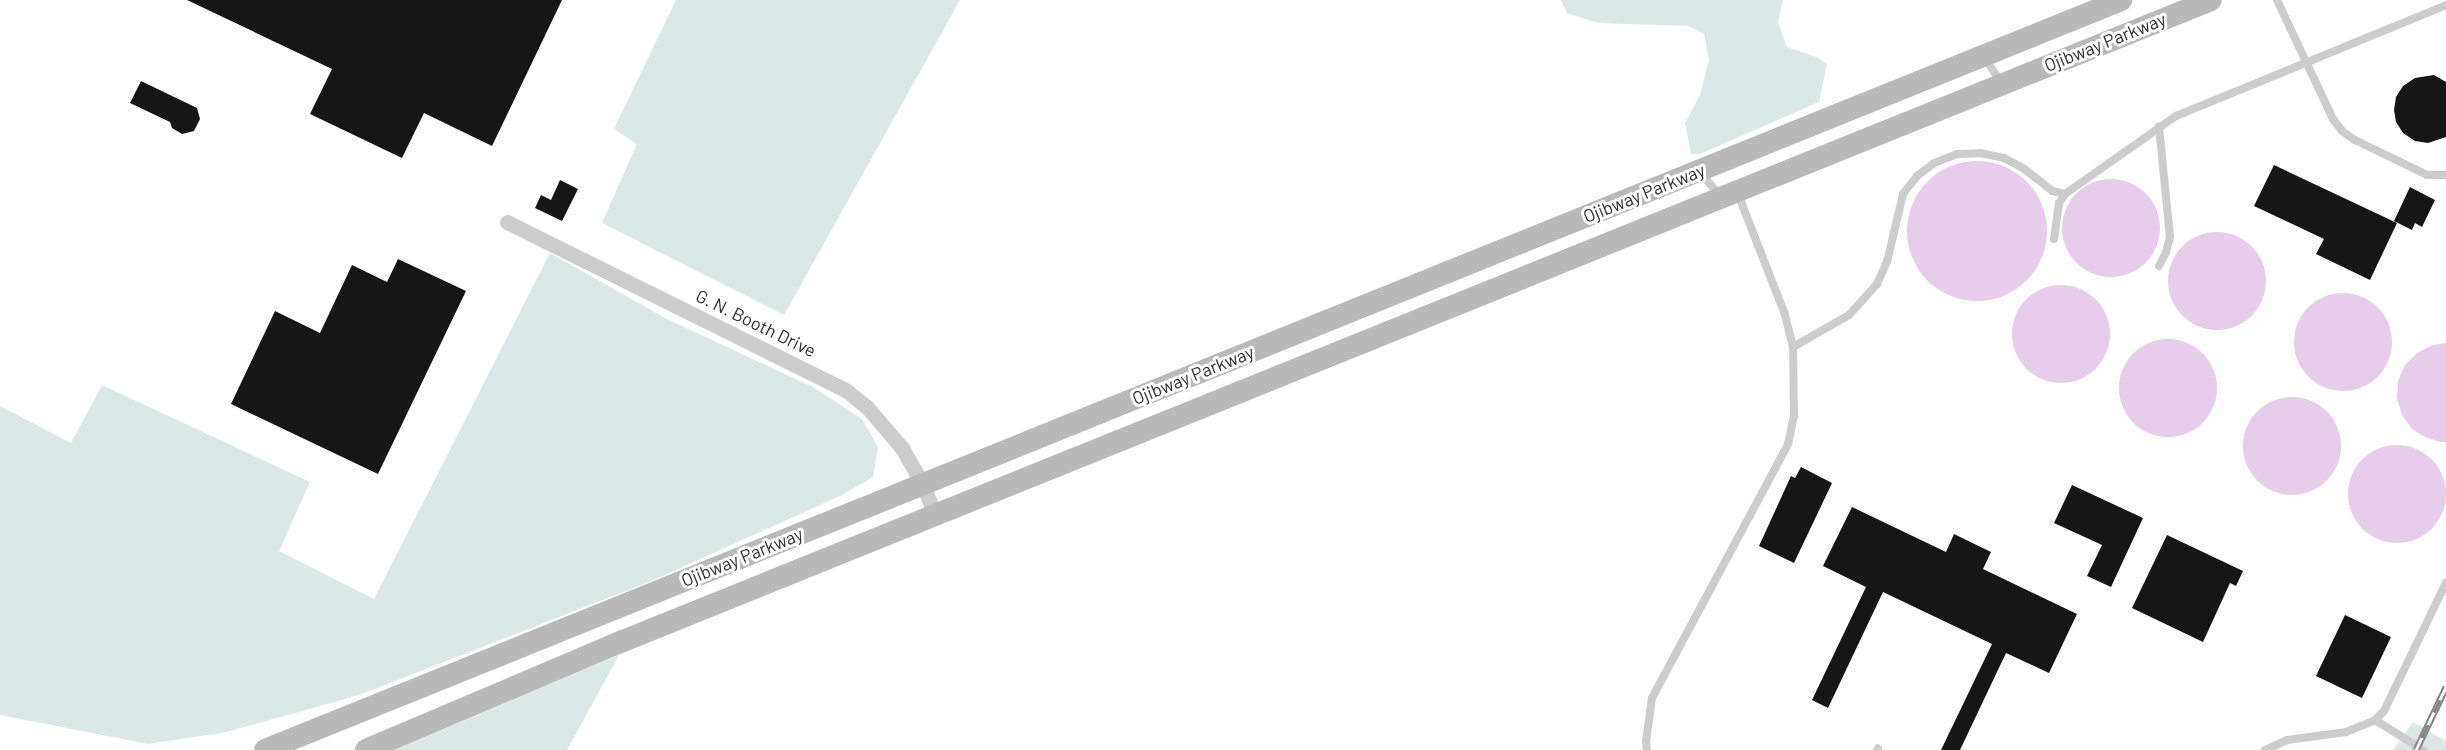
<!DOCTYPE html>
<html>
<head>
<meta charset="utf-8">
<style>
	body { margin:0 }
	#map { position:relative; width:2446px; height:750px; overflow:hidden; background:#fff; font-family:Barlow,sans-serif }
	div>[style] { position:absolute }
	.green>* { inset:0; background:#dbe8e8 }
	.water>* { inset:0; background:#e6cde9 }
	.round { border-radius:50% }
	.building>* { inset:0; background:#161616 }
	.service>* { height:8px; margin:-4px; padding:0 4px; transform-origin:4px; border-radius:4px; background:#ccc }
	.minor>* { height:15px; margin:-7.5px; padding:0 7.5px; transform-origin:7.5px; border-radius:7.5px; background:#ccc }
	.secondary>* { height:22px; margin:-11px; padding:0 11px; transform-origin:11px; border-radius:11px; background:#b9b9b9 }
	.rail>* { height:7px; margin-top:-3.5px; transform-origin:0; background:repeating-linear-gradient(90deg,#fff 0 14px,#848484 0 28px); box-sizing:border-box; border-block:2px solid #848484 }
	span { translate:-50% -50%; white-space:nowrap; text-align:center; line-height:1.15; -webkit-text-stroke:6px #fff; paint-order:stroke }
	.street-label { font-size:18px; color:#2f2f2f }
</style>
</head>
<body>
<div id="map">
	<div class="green">
		<div style="clip-path:polygon(676px 0,960px 0,784px 315px,602px 223px,637px 144px,614px 129px)"></div>
		<div style="clip-path:polygon(1561px 0,1783px 0,1778px 22px,1787px 47px,1817px 57px,1827px 64px,1819px 102px,1700px 154px,1691px 154px,1685px 123px,1700px 95px,1709px 60px,1704px 34px,1689px 26px,1598px 23px,1567px 13px)"></div>
		<div style="clip-path:polygon(550px 253px,667px 319px,813px 387px,862px 419px,878px 447px,873px 477px,840px 496px,654px 580px,359px 695px,227px 732px,148px 744px,0 715px,0 406px,71px 443px,102px 385px,310px 482px,279px 551px,374px 599px)"></div>
		<div style="clip-path:polygon(619px 655px,567px 750px,395px 750px)"></div>
		<div style="clip-path:polygon(2413px 722px,2446px 741px,2446px 750px,2393px 750px)"></div>
	</div>
	<div class="water">
		<div class="round" style="left:1907px;top:161px;width:140px;height:140px"></div>
		<div class="round" style="left:2062px;top:179px;width:98px;height:98px"></div>
		<div class="round" style="left:2168px;top:232px;width:98px;height:98px"></div>
		<div class="round" style="left:2012px;top:285px;width:98px;height:98px"></div>
		<div class="round" style="left:2294px;top:293px;width:98px;height:98px"></div>
		<div class="round" style="left:2119px;top:339px;width:98px;height:98px"></div>
		<div style="clip-path:polygon(2446px 343px,2446px 442px,2440px 442px,2425px 437px,2412px 429px,2402px 415px,2397px 398px,2398px 381px,2405px 365px,2417px 353px,2433px 345px)"></div>
		<div class="round" style="left:2243px;top:397px;width:98px;height:98px"></div>
		<div class="round" style="left:2348px;top:445px;width:98px;height:98px"></div>
	</div>
	<div class="building">
		<div style="clip-path:polygon(187px 0,562px 0,492px 146px,424px 113px,402px 158px,310px 114px,332px 69px)"></div>
		<div style="clip-path:polygon(2434px 75px,2446px 82px,2446px 137px,2428px 143px,2415px 141px,2403px 133px,2396px 122px,2394px 110px,2396px 97px,2403px 86px,2415px 78px)"></div>
		<div style="clip-path:polygon(141px 81px,197px 108px,200px 119px,194px 131px,182px 134px,172px 128px,170px 122px,130px 103px)"></div>
		<div style="clip-path:polygon(2274px 165px,2397px 223px,2370px 280px,2316px 254px,2324px 239px,2254px 206px)"></div>
		<div style="clip-path:polygon(560px 180px,578px 189px,562px 221px,535px 208px,541px 195px,551px 200px)"></div>
		<div style="clip-path:polygon(2410px 187px,2435px 200px,2422px 227px,2415px 223px,2412px 230px,2394px 221px)"></div>
		<div style="clip-path:polygon(398px 259px,466px 291px,378px 474px,231px 404px,275px 311px,320px 333px,352px 265px,387px 282px)"></div>
		<div style="clip-path:polygon(1801px 467px,1832px 483px,1794px 563px,1759px 546px,1791px 476px,1795px 478px)"></div>
		<div style="clip-path:polygon(2072px 485px,2143px 518px,2111px 587px,2087px 576px,2102px 545px,2054px 523px)"></div>
		<div style="clip-path:polygon(1852px 507px,1946px 552px,1954px 534px,1991px 552px,1983px 569px,2077px 614px,2049px 673px,2006px 653px,1960px 750px,1941px 750px,1992px 644px,1883px 592px,1828px 708px,1812px 700px,1866px 587px,1823px 566px)"></div>
		<div style="clip-path:polygon(2167px 535px,2243px 571px,2236px 586px,2230px 583px,2203px 642px,2132px 608px)"></div>
		<div style="clip-path:polygon(2345px 615px,2391px 637px,2362px 698px,2316px 676px)"></div>
	</div>
	<div class="service">
		<div style="left:2277px;top:0;width:132px;rotate:64.8deg"></div>
		<div style="left:2333px;top:119px;width:15px;rotate:53deg"></div>
		<div style="left:2342px;top:131px;width:16px;rotate:35deg"></div>
		<div style="left:2355px;top:140px;width:80px;rotate:25.9deg"></div>
		<div style="left:2427px;top:175px;width:19px"></div>
		<div style="left:1984px;top:57px;width:30px;rotate:56deg"></div>
		<div style="left:1700px;top:172px;width:30px;rotate:50deg"></div>
		<div style="left:2054px;top:239px;width:36px;rotate:-82deg"></div>
		<div style="left:2059px;top:203px;width:11px;rotate:-56deg"></div>
		<div style="left:2065px;top:194px;width:136px;rotate:-35.1deg"></div>
		<div style="left:2176px;top:116px;width:292px;rotate:-22.3deg"></div>
		<div style="left:2159px;top:266px;width:16px;rotate:-63deg"></div>
		<div style="left:2166px;top:252px;width:16px;rotate:-75deg"></div>
		<div style="left:2170px;top:237px;width:111px;rotate:-95.7deg"></div>
		<div style="left:1793px;top:347px;width:64px;rotate:-29.7deg"></div>
		<div style="left:1849px;top:315px;width:42px;rotate:-47.9deg"></div>
		<div style="left:1877px;top:284px;width:24px;rotate:-66deg"></div>
		<div style="left:1887px;top:262px;width:70px;rotate:-76.8deg"></div>
		<div style="left:1903px;top:194px;width:23px;rotate:-52deg"></div>
		<div style="left:1917px;top:176px;width:21px;rotate:-37deg"></div>
		<div style="left:1934px;top:163px;width:25px;rotate:-21deg"></div>
		<div style="left:1957px;top:154px;width:23px;rotate:-2deg"></div>
		<div style="left:1980px;top:153px;width:25px;rotate:12deg"></div>
		<div style="left:2004px;top:158px;width:21px;rotate:28deg"></div>
		<div style="left:2023px;top:168px;width:37px;rotate:38deg"></div>
		<div style="left:2052px;top:191px;width:13px;rotate:13deg"></div>
		<div style="left:2375px;top:720px;width:57px;rotate:32deg"></div>
		<div style="left:1647px;top:750px;width:9px;rotate:-96deg"></div>
		<div style="left:1646px;top:741px;width:43px;rotate:-82.1deg"></div>
		<div style="left:1652px;top:698px;width:288px;rotate:-61.8deg"></div>
		<div style="left:1788px;top:444px;width:29px;rotate:-78deg"></div>
		<div style="left:1794px;top:416px;width:69px;rotate:-90.8deg"></div>
		<div style="left:1793px;top:347px;width:36px;rotate:-104deg"></div>
		<div style="left:1784px;top:312px;width:127px;rotate:-111.3deg"></div>
		<div style="left:1877px;top:750px;width:2px;rotate:-63deg"></div>
		<div style="left:2265px;top:750px;width:24px;rotate:-24deg"></div>
		<div style="left:2287px;top:740px;width:60px;rotate:-7.7deg"></div>
		<div style="left:2346px;top:732px;width:31px;rotate:-22deg"></div>
		<div style="left:2375px;top:720px;width:13px;rotate:-45deg"></div>
		<div style="left:2384px;top:711px;width:142px;rotate:-64.2deg"></div>
	</div>
	<div class="minor">
		<div style="left:507px;top:222px;width:380px;rotate:26.4deg"></div>
		<div style="left:847px;top:391px;width:26px;rotate:39deg"></div>
		<div style="left:867px;top:407px;width:54px;rotate:49.5deg"></div>
		<div style="left:902px;top:448px;width:43px;rotate:60.4deg"></div>
		<div style="left:923px;top:485px;width:35px;rotate:68deg"></div>
	</div>
	<div class="secondary">
		<div style="left:265px;top:750px;width:2002px;rotate:-22deg"></div>
		<div style="left:366px;top:750px;width:279px;rotate:-23deg"></div>
		<div style="left:623px;top:641px;width:1712px;rotate:-21.98deg"></div>
	</div>
	<div class="rail">
		<div style="left:2416px;top:750px;width:70px;rotate:-64.5deg"></div>
	</div>
	<div class="street-label">
		<span style="left:2105px;top:42px;rotate:-22deg">Ojibway Parkway</span>
		<span style="left:1644px;top:193px;rotate:-22deg">Ojibway Parkway</span>
		<span style="left:756px;top:323px;rotate:26deg">G. N. Booth Drive</span>
		<span style="left:1193px;top:375px;rotate:-22deg">Ojibway Parkway</span>
		<span style="left:742px;top:557px;rotate:-22deg">Ojibway Parkway</span>
	</div>
</div>
</body>
</html>
